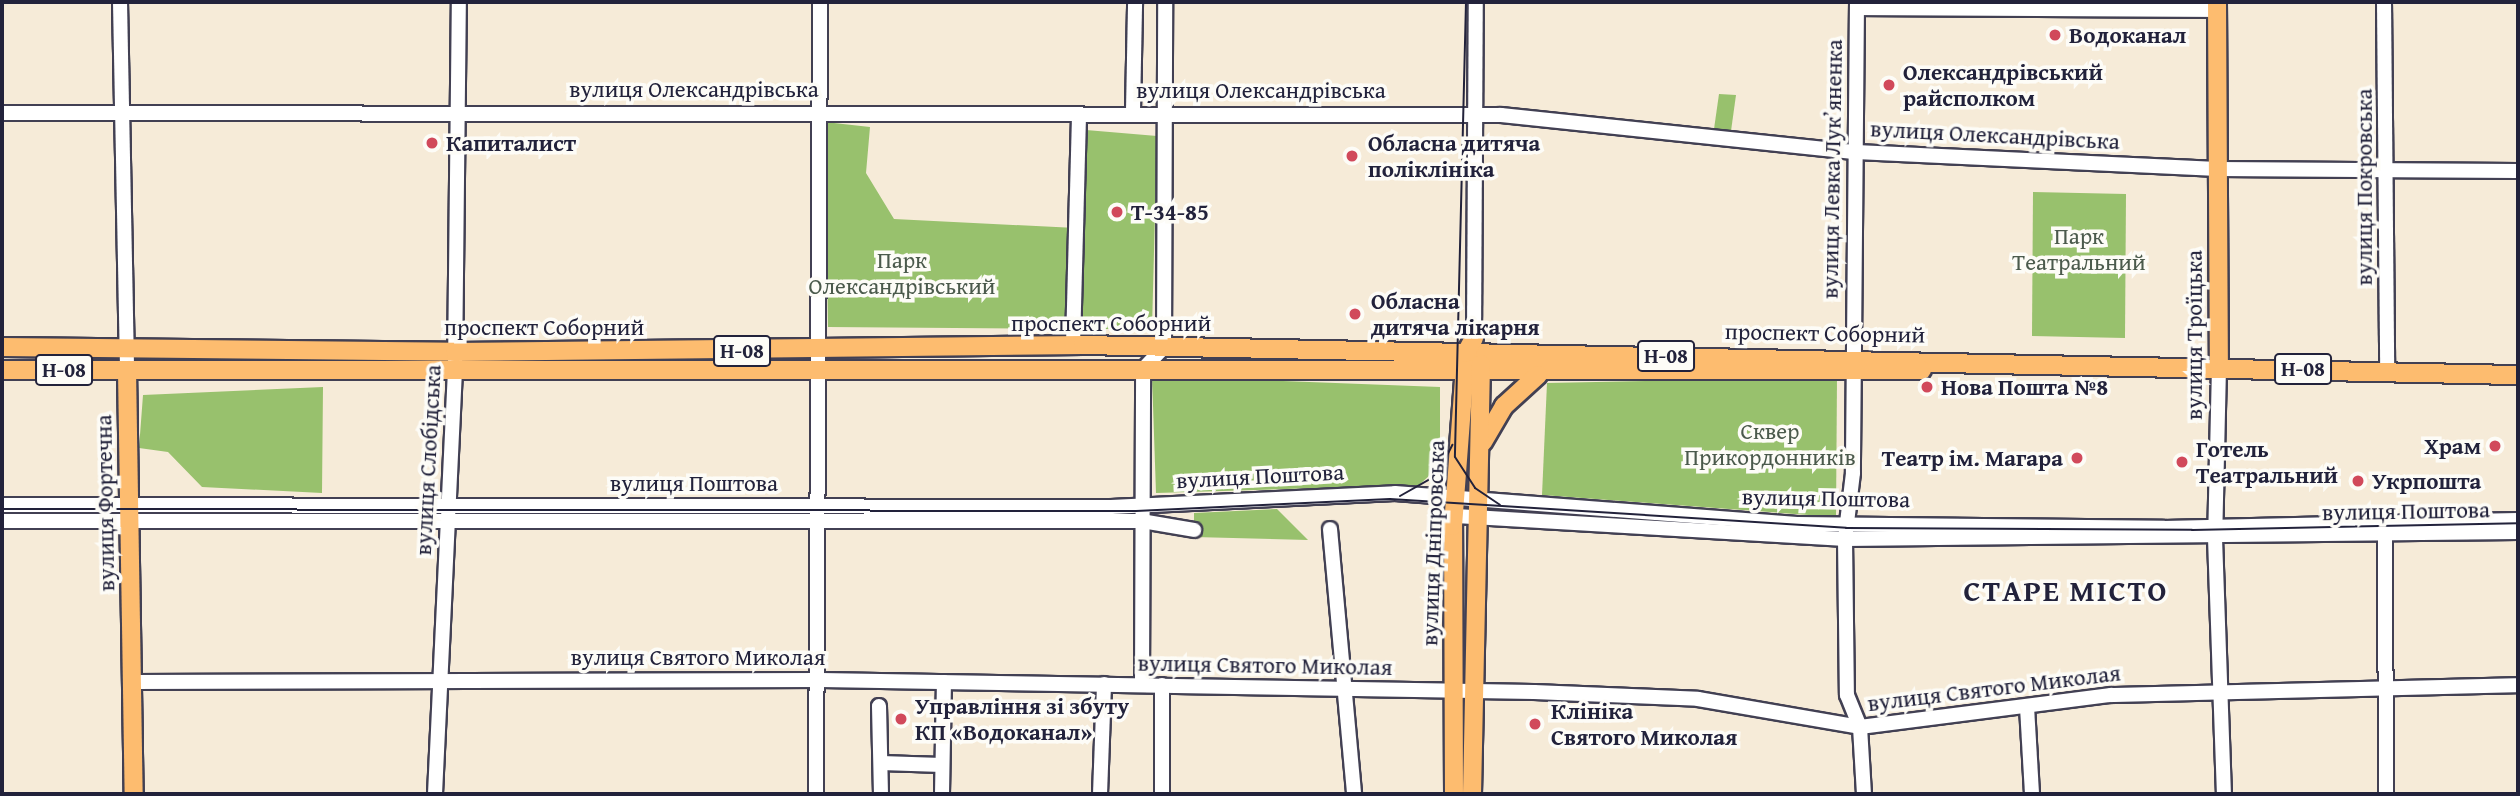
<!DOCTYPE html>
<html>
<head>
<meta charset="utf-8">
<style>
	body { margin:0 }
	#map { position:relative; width:2520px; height:796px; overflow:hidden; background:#f6ebd8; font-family:"Gentium Book Plus",serif }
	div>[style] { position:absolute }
	.green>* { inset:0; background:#98c16d }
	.roads { filter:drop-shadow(2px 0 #424053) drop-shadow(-2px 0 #424053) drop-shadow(0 2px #424053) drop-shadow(0 -2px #424053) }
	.minor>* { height:14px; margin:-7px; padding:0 7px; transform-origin:7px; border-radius:7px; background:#fff }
	.major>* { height:18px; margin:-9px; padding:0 9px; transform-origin:9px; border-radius:9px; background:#fdbc6f }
	.tram>* { height:2px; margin:-1px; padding:0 1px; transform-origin:1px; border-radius:1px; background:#22223b }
	.dots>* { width:19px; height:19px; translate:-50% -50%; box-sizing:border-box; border:4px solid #fdfcf7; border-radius:50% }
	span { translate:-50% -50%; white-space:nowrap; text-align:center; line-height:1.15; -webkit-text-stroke:7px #fdfcf7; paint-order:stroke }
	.shield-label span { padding:2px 5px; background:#fdfcf7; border:2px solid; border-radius:5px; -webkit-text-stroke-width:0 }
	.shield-label { font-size:21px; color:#22223b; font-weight:700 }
	.poi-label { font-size:23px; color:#22223b; font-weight:700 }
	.left { translate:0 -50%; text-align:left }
	.right { translate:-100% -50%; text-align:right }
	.street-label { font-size:23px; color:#22223b }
	.park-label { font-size:23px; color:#4b5a4c }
	.district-label { font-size:30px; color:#22223b; font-weight:700; letter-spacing:2px }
	.frame { position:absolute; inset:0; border:4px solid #22223b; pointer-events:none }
</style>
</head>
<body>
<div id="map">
	<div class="green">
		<div style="clip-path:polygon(1719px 94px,1736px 95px,1731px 131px,1714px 129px)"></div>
		<div style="clip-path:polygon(825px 122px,870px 127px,866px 173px,894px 219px,1076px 228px,1073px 329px,828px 327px)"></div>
		<div style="clip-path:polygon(1086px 130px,1157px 136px,1152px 329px,1079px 329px)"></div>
		<div style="clip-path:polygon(2033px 192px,2126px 194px,2125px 338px,2032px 336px)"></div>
		<div style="clip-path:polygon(1152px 376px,1440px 387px,1440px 466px,1419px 485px,1156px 493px)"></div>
		<div style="clip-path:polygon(1837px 377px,1836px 517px,1542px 495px,1547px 383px)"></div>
		<div style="clip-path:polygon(323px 387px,322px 493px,202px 487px,168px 452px,139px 448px,143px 395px)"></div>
		<div style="clip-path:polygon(1277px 509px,1308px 540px,1194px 537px,1194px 513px)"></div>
	</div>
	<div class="roads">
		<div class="minor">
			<div style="left:120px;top:2px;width:368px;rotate:88.9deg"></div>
			<div style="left:1857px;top:2px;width:471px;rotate:90.5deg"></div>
			<div style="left:1853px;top:473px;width:66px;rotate:96.9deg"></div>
			<div style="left:1845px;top:539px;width:156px;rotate:89.3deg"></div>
			<div style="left:1847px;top:695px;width:35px;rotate:68deg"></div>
			<div style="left:1860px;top:727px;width:67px;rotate:86.6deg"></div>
			<div style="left:2384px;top:2px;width:369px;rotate:89.5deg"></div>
			<div style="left:1857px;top:8px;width:360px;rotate:0.3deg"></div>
			<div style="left:1133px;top:111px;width:109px;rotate:-88.9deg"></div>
			<div style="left:2px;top:113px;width:1499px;rotate:0.08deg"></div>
			<div style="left:1501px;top:115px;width:357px;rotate:6deg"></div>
			<div style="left:1856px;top:152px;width:362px;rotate:2.7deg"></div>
			<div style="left:2218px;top:169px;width:300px;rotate:0.4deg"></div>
			<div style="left:1474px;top:338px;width:336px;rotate:-89.7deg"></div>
			<div style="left:1073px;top:345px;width:231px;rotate:-88.5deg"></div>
			<div style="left:2219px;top:367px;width:171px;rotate:91.3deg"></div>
			<div style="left:2215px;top:538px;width:256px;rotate:88deg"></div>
			<div style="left:2px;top:505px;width:1109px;rotate:0.1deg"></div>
			<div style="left:1111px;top:507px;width:284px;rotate:-2.8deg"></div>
			<div style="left:1395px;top:493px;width:403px;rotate:4.4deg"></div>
			<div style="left:1797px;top:524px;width:367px;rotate:0.6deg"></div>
			<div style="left:2164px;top:528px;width:354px;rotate:-1.3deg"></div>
			<div style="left:1456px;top:516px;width:390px;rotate:3.4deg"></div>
			<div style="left:1845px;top:539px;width:673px;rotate:-0.6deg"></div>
			<div style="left:2px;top:521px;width:1140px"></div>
			<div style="left:1142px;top:521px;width:53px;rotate:9.8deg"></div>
			<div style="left:2385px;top:525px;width:269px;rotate:89.8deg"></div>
			<div style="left:1330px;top:529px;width:266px;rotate:84.8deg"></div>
			<div style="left:133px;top:682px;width:688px;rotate:-0.17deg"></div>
			<div style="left:821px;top:680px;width:713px;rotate:0.96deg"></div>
			<div style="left:1534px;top:692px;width:164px;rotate:2.4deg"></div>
			<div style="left:1698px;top:699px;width:164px;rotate:9.8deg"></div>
			<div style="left:1860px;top:727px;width:253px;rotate:-7.3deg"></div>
			<div style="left:2111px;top:695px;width:407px;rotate:-1.4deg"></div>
			<div style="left:1142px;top:685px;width:316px;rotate:-89.8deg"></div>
			<div style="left:1143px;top:369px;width:30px;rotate:-46deg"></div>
			<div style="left:1164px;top:347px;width:345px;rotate:-89.8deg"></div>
			<div style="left:1162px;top:685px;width:109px;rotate:90deg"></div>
			<div style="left:879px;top:706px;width:88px;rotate:88.7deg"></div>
			<div style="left:2027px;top:707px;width:87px;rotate:86.7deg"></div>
			<div style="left:881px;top:763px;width:61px;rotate:1.9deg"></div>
			<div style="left:435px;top:794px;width:424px;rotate:-87.3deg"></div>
			<div style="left:455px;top:370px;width:368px;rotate:-89.4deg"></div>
			<div style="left:816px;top:794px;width:792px;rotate:-89.71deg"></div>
			<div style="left:942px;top:794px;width:112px;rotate:-89deg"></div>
			<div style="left:1100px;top:794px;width:110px;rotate:-87.9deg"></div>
		</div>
		<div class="major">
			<div style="left:2217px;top:2px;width:365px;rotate:89.7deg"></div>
			<div style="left:2px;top:347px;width:453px;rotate:0.6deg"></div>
			<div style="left:455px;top:352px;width:628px;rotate:-0.64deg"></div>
			<div style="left:1083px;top:345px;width:1435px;rotate:1.2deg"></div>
			<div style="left:2px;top:370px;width:1920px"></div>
			<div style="left:127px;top:370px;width:424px;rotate:89.1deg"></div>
			<div style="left:1483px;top:442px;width:42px;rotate:-59.7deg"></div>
			<div style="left:1504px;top:406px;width:46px;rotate:-42.4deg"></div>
			<div style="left:1454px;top:794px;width:268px;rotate:-90.2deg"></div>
			<div style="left:1453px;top:526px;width:173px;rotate:-85.7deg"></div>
			<div style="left:1466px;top:353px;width:17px;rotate:-62deg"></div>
			<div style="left:1472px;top:794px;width:430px;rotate:-88.8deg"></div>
		</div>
	</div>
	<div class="tram">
		<div style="left:1466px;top:2px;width:455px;rotate:91.4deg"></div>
		<div style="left:1455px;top:457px;width:37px;rotate:57deg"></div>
		<div style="left:1475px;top:488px;width:30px;rotate:34deg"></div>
		<div style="left:1400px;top:496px;width:43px;rotate:-29.6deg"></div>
		<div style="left:1437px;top:475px;width:34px;rotate:-63deg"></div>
		<div style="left:2px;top:509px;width:1134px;rotate:0.1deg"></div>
		<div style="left:1136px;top:511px;width:254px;rotate:-2.7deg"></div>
		<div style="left:1390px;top:499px;width:457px;rotate:3.6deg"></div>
		<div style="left:1846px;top:528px;width:346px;rotate:0.3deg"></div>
		<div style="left:2192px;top:530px;width:326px;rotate:-1.2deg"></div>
	</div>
	<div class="dots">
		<div style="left:2055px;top:35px;background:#d1495b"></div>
		<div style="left:1889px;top:85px;background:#d1495b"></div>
		<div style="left:432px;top:143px;background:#d1495b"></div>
		<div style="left:1352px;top:156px;background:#d1495b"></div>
		<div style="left:1117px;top:212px;background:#d1495b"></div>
		<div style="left:1355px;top:314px;background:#d1495b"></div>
		<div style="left:1927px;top:387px;background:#d1495b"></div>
		<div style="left:2495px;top:446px;background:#d1495b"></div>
		<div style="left:2077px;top:458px;background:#d1495b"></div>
		<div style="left:2182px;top:462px;background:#d1495b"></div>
		<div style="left:2358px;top:481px;background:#d1495b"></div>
		<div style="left:901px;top:719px;background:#d1495b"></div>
		<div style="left:1535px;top:724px;background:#d1495b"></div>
	</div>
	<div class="shield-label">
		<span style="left:742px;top:351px">Н-08</span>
		<span style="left:1666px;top:356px">Н-08</span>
		<span style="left:2303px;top:369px">Н-08</span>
		<span style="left:64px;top:370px">Н-08</span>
	</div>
	<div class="poi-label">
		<span class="left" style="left:2069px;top:35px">Водоканал</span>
		<span class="left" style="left:1903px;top:85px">Олександрівський<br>райсполком</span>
		<span class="left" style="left:446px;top:143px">Капиталист</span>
		<span class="left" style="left:1368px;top:156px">Обласна дитяча<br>поліклініка</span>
		<span class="left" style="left:1131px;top:212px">Т-34-85</span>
		<span class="left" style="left:1371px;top:314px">Обласна<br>дитяча лікарня</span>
		<span class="left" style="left:1941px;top:387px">Нова Пошта №8</span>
		<span class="right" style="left:2481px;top:446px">Храм</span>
		<span class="left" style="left:2196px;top:462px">Готель<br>Театральний</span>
		<span class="right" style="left:2063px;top:458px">Театр ім. Магара</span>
		<span class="left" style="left:2372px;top:481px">Укрпошта</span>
		<span class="left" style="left:915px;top:719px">Управлiння зi збуту<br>КП «Водоканал»</span>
		<span class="left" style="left:1551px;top:724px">Клініка<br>Святого Миколая</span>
	</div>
	<div class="street-label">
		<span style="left:694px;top:89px">вулиця Олександрівська</span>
		<span style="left:1261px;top:90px">вулиця Олександрівська</span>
		<span style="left:1995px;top:135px;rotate:3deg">вулиця Олександрівська</span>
		<span style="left:1832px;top:169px;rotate:-89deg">вулиця Левка Лукʼяненка</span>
		<span style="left:2364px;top:187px;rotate:-90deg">вулиця Покровська</span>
		<span style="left:1111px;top:323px">проспект Соборний</span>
		<span style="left:544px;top:327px">проспект Соборний</span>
		<span style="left:1825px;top:333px;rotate:1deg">проспект Соборний</span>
		<span style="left:2194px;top:335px;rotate:-90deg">вулиця Троїцька</span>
		<span style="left:428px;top:460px;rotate:-87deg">вулиця Слобідська</span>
		<span style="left:1260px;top:476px;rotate:-3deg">вулиця Поштова</span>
		<span style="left:694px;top:483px">вулиця Поштова</span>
		<span style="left:1826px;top:498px;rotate:1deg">вулиця Поштова</span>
		<span style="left:105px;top:503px;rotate:-91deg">вулиця Фортечна</span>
		<span style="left:2406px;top:511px;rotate:-1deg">вулиця Поштова</span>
		<span style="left:1433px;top:543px;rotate:-88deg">вулиця Дніпровська</span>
		<span style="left:698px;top:657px">вулиця Святого Миколая</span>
		<span style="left:1265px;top:665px;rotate:1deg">вулиця Святого Миколая</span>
		<span style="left:1994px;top:688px;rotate:-7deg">вулиця Святого Миколая</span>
	</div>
	<div class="park-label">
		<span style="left:2079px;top:249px">Парк<br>Театральний</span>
		<span style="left:902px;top:273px">Парк<br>Олександрівський</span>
		<span style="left:1770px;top:444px">Сквер<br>Прикордонників</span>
	</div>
	<div class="district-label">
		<span style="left:2066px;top:590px">СТАРЕ МІСТО</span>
	</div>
	<div class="frame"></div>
</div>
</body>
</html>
